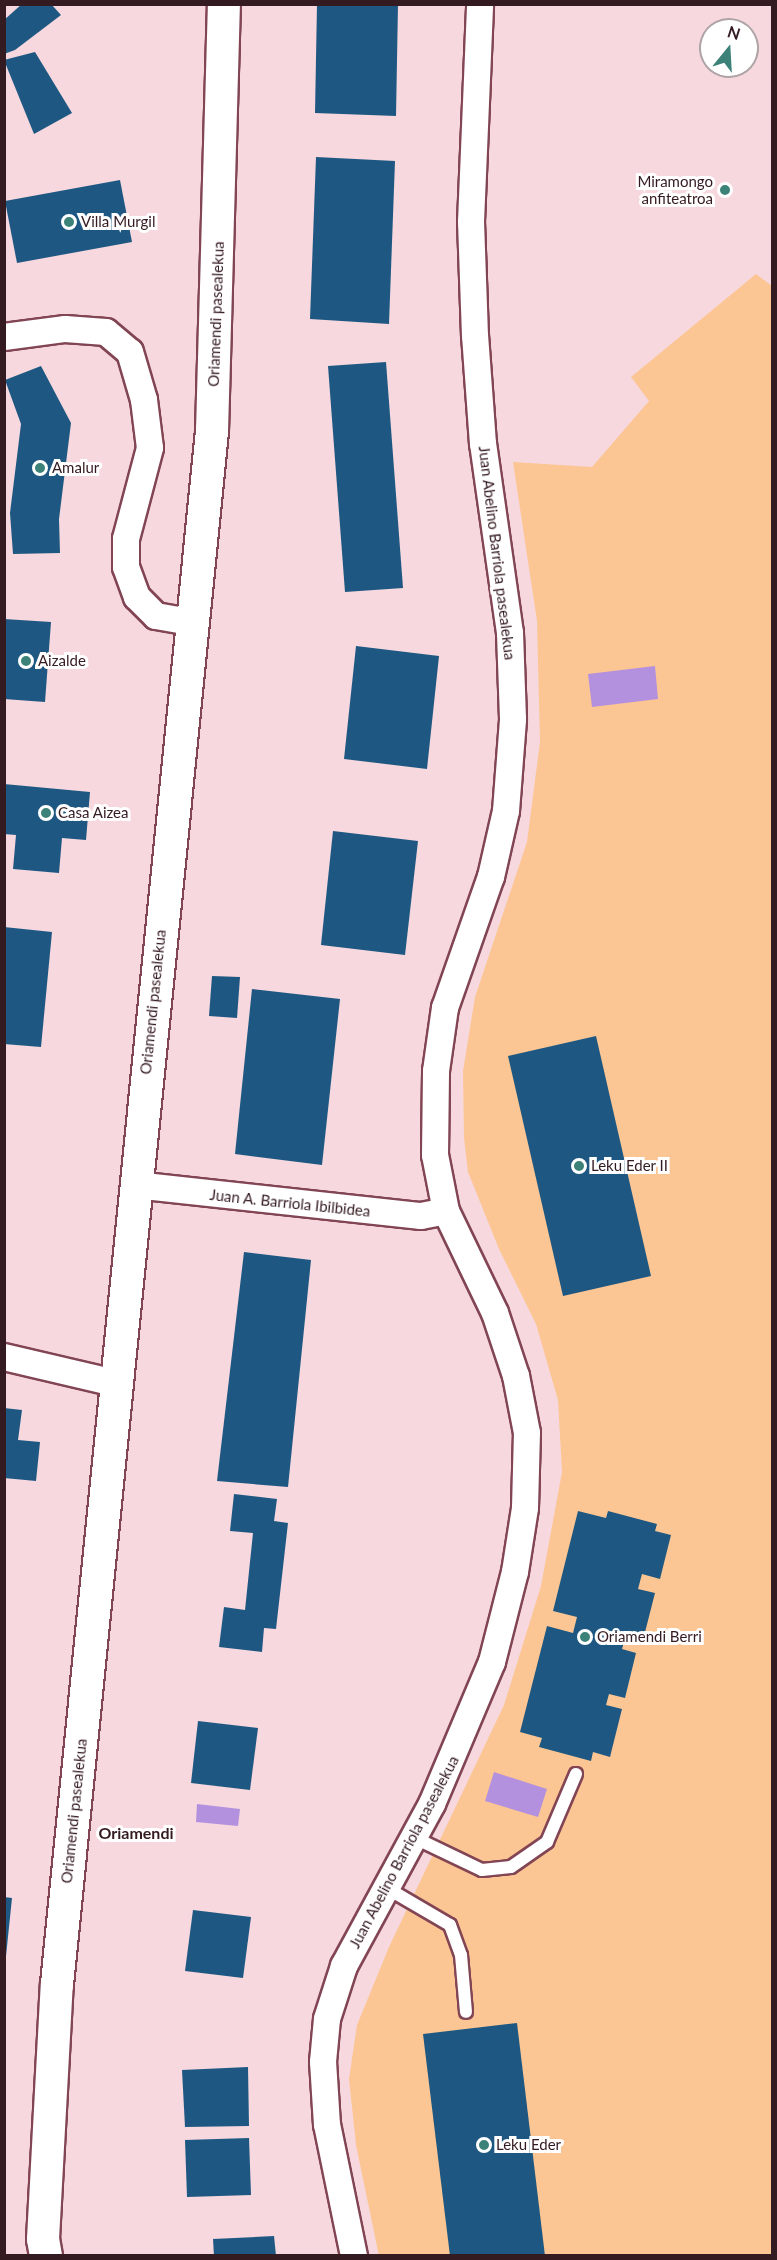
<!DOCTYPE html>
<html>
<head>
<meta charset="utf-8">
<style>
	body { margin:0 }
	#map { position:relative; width:777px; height:2260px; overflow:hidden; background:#f6d8de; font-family:Lato,sans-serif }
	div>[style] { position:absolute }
	.green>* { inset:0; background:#fbc693 }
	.water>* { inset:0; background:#b491de }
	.building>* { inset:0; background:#1e5882 }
	.roads { filter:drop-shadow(2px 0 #824554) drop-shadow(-2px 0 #824554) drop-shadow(0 2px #824554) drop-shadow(0 -2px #824554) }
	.service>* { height:12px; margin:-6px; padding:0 6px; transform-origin:6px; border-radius:6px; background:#fff }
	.minor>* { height:26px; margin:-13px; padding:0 13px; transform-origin:13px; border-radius:13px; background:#fff }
	.tertiary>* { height:32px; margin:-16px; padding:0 16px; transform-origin:16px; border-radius:16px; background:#fff }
	.dots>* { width:16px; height:16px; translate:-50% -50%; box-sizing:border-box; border:3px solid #fff; border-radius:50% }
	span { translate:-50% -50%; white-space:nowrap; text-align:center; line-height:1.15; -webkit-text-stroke:6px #fff; paint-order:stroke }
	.poi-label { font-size:15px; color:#341a21 }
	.right { translate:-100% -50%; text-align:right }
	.left { translate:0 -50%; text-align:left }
	.street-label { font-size:15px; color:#341a21 }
	.neighbourhood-label { font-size:16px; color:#341a21; font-weight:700 }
	.frame { position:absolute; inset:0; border:6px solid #341a21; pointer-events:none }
	.north { position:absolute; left:699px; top:18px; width:60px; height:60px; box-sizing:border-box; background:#fff; border:2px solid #aea3a6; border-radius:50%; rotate:18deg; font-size:16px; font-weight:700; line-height:24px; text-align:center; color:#341a21 }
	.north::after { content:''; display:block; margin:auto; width:21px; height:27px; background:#3c8279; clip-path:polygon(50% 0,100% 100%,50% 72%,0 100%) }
</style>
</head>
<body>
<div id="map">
	<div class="green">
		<div style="clip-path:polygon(756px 274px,772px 286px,772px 2255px,379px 2256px,356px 2145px,349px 2079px,357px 2025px,389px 1947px,504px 1705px,541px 1586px,562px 1472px,558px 1400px,536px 1324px,499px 1249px,468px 1172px,464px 1138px,463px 1071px,475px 997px,527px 842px,540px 742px,537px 621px,513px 462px,592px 467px,649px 401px,631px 377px)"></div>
	</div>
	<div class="water">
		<div style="clip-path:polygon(655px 666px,658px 699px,592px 707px,588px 674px)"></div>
		<div style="clip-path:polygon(494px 1772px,547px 1789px,538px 1817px,485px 1801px)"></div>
		<div style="clip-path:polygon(197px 1804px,240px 1809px,238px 1826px,196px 1822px)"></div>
	</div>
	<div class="building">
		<div style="clip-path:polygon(22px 4px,51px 4px,61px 15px,15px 50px,4px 54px,4px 20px)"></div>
		<div style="clip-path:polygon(317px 4px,398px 4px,396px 116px,315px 113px)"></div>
		<div style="clip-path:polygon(35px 52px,72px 113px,34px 134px,4px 60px)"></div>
		<div style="clip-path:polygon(316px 157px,395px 161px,389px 324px,310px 319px)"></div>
		<div style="clip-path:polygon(120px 180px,132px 242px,17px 263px,5px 201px)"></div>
		<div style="clip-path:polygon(386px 362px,403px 588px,345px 592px,328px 366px)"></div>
		<div style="clip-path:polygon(41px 366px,71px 423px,59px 519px,60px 553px,13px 554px,10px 513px,21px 424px,5px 380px)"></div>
		<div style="clip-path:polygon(4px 619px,51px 622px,45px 702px,4px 699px)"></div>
		<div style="clip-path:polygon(356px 646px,439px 656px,427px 769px,344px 759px)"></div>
		<div style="clip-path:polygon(4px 784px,90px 792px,86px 840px,62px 838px,59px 873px,13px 869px,16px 835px,4px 834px)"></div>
		<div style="clip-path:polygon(333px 831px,418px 841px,405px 955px,321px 945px)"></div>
		<div style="clip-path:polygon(4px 927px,52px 932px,41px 1047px,4px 1044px)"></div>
		<div style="clip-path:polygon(212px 976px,240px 977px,237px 1018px,209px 1016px)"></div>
		<div style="clip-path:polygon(252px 989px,340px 999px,322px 1165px,235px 1154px)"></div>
		<div style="clip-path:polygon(596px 1036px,651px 1276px,563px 1296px,508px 1056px)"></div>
		<div style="clip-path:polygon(244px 1252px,311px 1260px,288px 1487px,217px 1481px)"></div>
		<div style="clip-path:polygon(4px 1408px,22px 1410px,18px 1440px,40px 1442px,36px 1481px,4px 1478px)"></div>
		<div style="clip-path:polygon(234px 1494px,277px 1499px,274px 1521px,288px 1523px,276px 1629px,264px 1628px,262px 1652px,219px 1647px,224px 1607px,245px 1610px,253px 1533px,230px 1531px)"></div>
		<div style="clip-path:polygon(578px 1511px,606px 1518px,608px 1511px,657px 1524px,655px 1531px,671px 1535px,660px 1579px,642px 1574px,638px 1589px,655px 1593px,643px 1640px,626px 1635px,622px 1649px,636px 1653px,625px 1698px,609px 1694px,606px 1705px,622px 1709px,610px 1757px,593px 1752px,591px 1761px,539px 1747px,542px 1738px,520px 1732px,547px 1626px,573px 1633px,577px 1617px,553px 1611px)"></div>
		<div style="clip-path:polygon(198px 1721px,258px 1728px,250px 1790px,191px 1783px)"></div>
		<div style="clip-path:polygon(4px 1897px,12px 1898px,6px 1956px,4px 1956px)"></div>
		<div style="clip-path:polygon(193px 1910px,251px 1917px,243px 1978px,185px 1971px)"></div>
		<div style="clip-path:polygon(517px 2023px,545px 2256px,450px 2256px,423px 2034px)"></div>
		<div style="clip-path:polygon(248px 2067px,249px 2126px,185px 2127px,182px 2070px)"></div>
		<div style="clip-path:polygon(249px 2138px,251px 2195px,187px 2197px,185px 2140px)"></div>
		<div style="clip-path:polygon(274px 2236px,276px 2256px,214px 2256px,213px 2239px)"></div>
	</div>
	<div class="roads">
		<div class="service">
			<div style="left:413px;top:1837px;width:76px;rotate:25.6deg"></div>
			<div style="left:482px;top:1870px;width:29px;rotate:-6deg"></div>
			<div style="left:511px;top:1867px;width:44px;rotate:-34.8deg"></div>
			<div style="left:547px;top:1842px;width:74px;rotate:-66.9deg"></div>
			<div style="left:385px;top:1887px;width:75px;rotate:30.3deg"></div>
			<div style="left:450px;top:1925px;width:32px;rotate:70deg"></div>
			<div style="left:461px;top:1955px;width:57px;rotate:85deg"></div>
		</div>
		<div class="minor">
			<div style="left:4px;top:337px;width:62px;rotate:-7.5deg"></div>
			<div style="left:65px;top:329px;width:41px;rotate:4.2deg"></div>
			<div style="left:106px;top:332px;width:31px;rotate:40deg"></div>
			<div style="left:130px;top:352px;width:50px;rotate:73.7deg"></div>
			<div style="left:144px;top:400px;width:48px;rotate:82.9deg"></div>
			<div style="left:150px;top:448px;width:94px;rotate:104.8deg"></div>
			<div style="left:126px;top:539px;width:28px;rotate:90deg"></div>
			<div style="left:126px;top:567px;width:32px;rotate:70deg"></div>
			<div style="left:137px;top:597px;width:27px;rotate:45deg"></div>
			<div style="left:156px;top:616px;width:36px;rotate:10deg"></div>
			<div style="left:135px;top:1185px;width:288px;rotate:6.2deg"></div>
			<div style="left:421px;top:1216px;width:25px;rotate:-11deg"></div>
			<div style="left:4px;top:1357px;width:114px;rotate:13.2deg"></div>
			<div style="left:354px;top:2256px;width:134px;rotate:-101.6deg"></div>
			<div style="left:327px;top:2125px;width:63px;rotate:-93.6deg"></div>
			<div style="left:323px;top:2062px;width:43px;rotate:-84.7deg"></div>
			<div style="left:327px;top:2019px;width:56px;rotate:-72.2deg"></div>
			<div style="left:344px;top:1966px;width:184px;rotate:-61.5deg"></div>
			<div style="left:432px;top:1804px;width:154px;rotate:-67.1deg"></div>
			<div style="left:492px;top:1662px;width:93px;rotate:-75.7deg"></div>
			<div style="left:515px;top:1572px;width:65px;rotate:-81.1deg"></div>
			<div style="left:525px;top:1508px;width:75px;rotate:-88.5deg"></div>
			<div style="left:527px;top:1433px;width:58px;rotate:-100.9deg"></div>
			<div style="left:516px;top:1376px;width:66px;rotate:-108.4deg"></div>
			<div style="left:495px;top:1313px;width:113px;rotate:-115.7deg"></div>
			<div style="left:446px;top:1211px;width:57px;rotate:-101.1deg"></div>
			<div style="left:435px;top:1155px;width:84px;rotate:-89.3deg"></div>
			<div style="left:436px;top:1071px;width:64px;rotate:-81.9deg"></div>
			<div style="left:445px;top:1008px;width:139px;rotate:-70.7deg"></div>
			<div style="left:491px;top:877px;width:68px;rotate:-77.2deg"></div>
			<div style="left:506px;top:811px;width:92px;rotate:-85.6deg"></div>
			<div style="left:513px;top:719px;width:86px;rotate:-92deg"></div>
			<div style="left:510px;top:633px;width:191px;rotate:-98.1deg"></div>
			<div style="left:483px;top:444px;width:108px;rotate:-94.2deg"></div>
			<div style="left:475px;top:336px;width:114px;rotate:-92deg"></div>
			<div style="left:471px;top:222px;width:218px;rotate:-87.6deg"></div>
		</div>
		<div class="tertiary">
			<div style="left:46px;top:2256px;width:17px;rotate:-100deg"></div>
			<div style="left:43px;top:2239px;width:255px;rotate:-86.9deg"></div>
			<div style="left:57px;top:1984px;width:1561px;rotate:-84.3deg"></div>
			<div style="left:212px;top:431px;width:427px;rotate:-88.4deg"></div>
		</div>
	</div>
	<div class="dots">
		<div style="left:725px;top:190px;background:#3c8279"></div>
		<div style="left:69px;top:222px;background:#3c8279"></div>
		<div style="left:40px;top:468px;background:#3c8279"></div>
		<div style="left:26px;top:661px;background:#3c8279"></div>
		<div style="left:46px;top:813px;background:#3c8279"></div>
		<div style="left:579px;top:1166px;background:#3c8279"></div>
		<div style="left:585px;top:1637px;background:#3c8279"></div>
		<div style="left:484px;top:2145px;background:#3c8279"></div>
	</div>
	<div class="poi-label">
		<span class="right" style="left:713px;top:190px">Miramongo<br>anfiteatroa</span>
		<span class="left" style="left:81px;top:222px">Villa Murgil</span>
		<span class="left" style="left:52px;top:468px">Amalur</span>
		<span class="left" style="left:38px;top:661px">Aizalde</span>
		<span class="left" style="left:58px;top:813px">Casa Aizea</span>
		<span class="left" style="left:591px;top:1166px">Leku Eder II</span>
		<span class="left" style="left:597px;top:1637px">Oriamendi Berri</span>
		<span class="left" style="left:496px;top:2145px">Leku Eder</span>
	</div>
	<div class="street-label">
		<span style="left:216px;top:314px;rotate:-88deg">Oriamendi pasealekua</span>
		<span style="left:497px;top:553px;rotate:83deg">Juan Abelino Barriola pasealekua</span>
		<span style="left:153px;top:1002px;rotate:-84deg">Oriamendi pasealekua</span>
		<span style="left:290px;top:1203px;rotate:6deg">Juan A. Barriola Ibilbidea</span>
		<span style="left:74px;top:1811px;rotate:-84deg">Oriamendi pasealekua</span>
		<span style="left:404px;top:1852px;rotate:-62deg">Juan Abelino Barriola pasealekua</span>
	</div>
	<div class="neighbourhood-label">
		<span style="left:136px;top:1833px">Oriamendi</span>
	</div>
	<div class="frame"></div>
	<div class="north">N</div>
</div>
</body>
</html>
